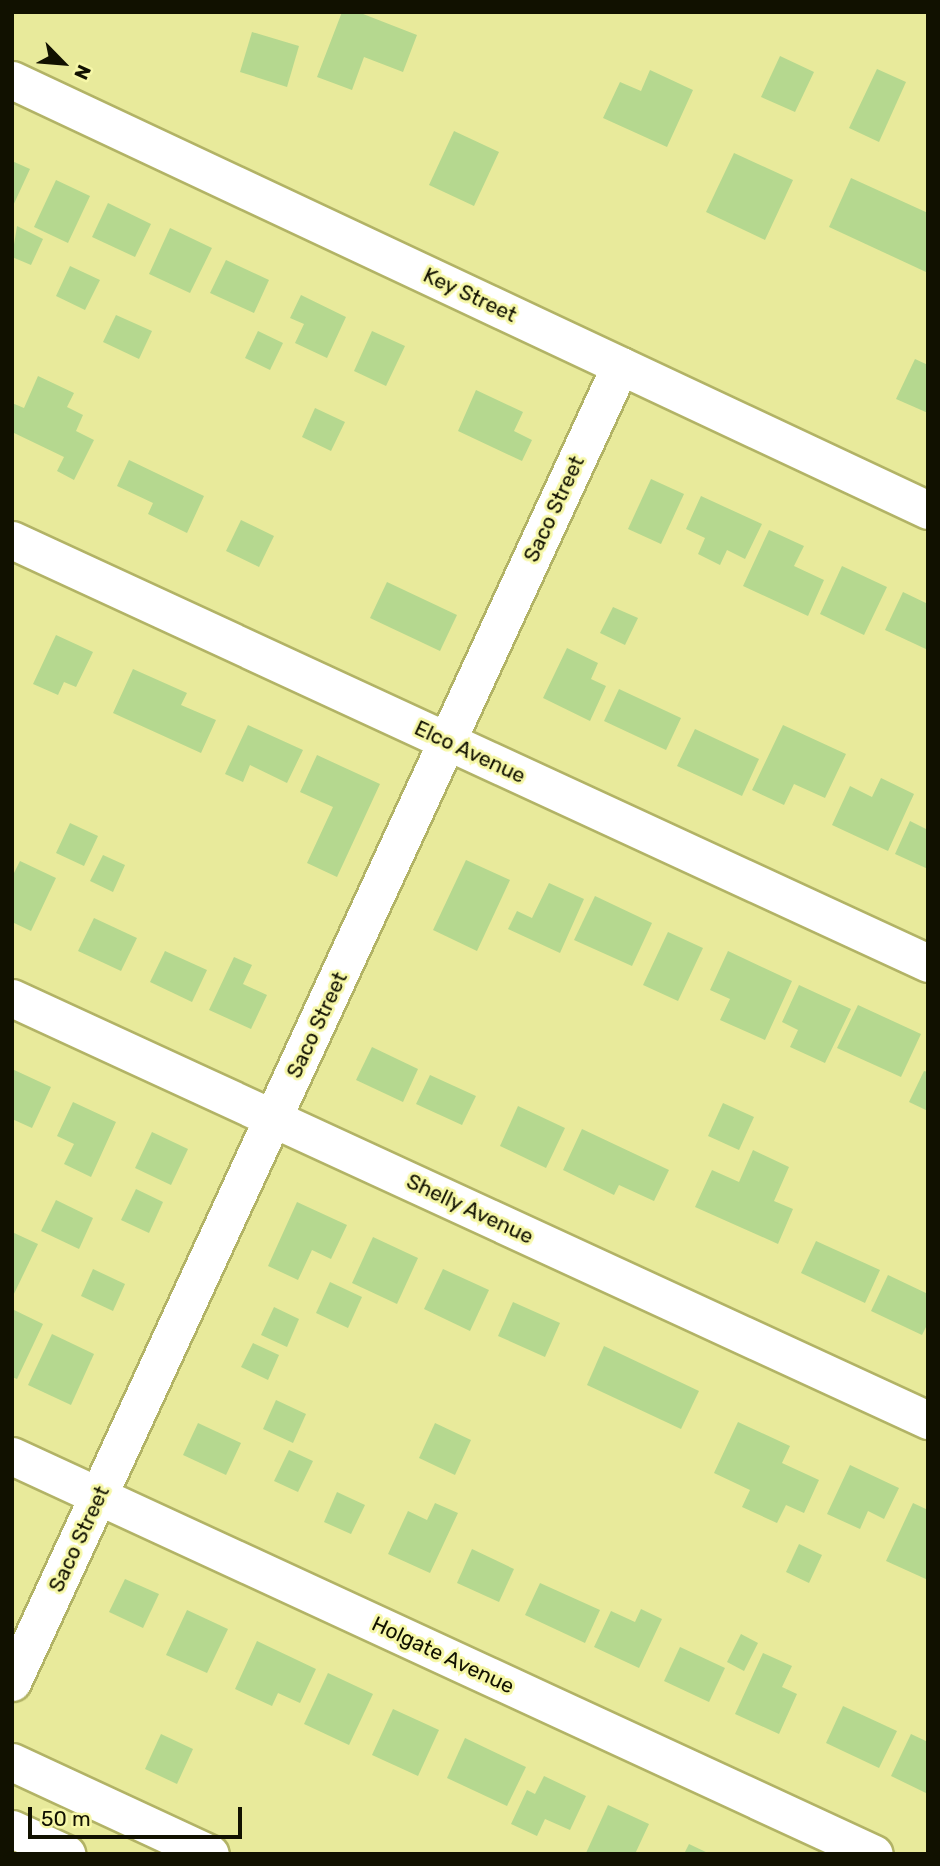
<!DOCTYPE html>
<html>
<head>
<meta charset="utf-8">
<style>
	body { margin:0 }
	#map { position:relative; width:940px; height:1866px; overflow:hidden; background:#e8ea9b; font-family:Rubik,sans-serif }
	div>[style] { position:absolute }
	.building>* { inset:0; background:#b5d88f }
	.roads { filter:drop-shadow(2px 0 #b2b366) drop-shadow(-2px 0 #b2b366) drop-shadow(0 2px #b2b366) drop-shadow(0 -2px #b2b366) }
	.minor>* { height:37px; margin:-18.5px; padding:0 18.5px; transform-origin:18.5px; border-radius:18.5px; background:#fff }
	span { translate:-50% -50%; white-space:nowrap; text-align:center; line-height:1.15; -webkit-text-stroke:6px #f6f7a8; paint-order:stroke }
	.street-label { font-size:21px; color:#110 }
	.frame { position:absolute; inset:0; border:14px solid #110; pointer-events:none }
	.north { position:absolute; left:28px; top:28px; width:70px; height:70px; -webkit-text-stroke:5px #f6f7a8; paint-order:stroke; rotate:115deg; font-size:19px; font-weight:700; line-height:28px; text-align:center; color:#110 }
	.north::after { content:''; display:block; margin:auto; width:24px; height:32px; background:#110; clip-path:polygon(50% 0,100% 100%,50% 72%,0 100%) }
	.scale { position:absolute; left:28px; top:1807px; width:214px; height:32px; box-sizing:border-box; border:4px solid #110; border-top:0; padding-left:9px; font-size:21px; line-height:24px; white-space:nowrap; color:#110; -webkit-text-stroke:5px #f6f7a8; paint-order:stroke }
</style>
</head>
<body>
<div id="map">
	<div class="building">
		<div style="clip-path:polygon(342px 12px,358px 12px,417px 35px,403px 72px,364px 57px,352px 90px,317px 77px)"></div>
		<div style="clip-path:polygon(252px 32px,299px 46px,287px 87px,240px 72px)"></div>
		<div style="clip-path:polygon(780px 56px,814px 72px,795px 112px,761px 97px)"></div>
		<div style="clip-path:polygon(877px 69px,906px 82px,879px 142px,849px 128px)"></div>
		<div style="clip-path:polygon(650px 70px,693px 90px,667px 147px,603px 118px,620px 82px,641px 91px)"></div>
		<div style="clip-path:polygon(454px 131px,499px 152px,474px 206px,429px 185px)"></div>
		<div style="clip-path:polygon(734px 153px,793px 180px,765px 240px,706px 212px)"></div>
		<div style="clip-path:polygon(12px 161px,30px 169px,12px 208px)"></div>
		<div style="clip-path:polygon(851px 178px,928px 213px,926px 272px,829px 227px)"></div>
		<div style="clip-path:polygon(56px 180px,90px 196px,68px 243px,34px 227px)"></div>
		<div style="clip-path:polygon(108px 203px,151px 224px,135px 257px,92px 237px)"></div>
		<div style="clip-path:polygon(17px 226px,43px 239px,31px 265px,12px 257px)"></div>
		<div style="clip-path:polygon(170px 228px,212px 248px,190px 293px,149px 274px)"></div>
		<div style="clip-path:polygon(226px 260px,269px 280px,254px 313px,210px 293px)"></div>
		<div style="clip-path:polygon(70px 266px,100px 280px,85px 310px,56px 296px)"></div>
		<div style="clip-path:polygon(301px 295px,346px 317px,327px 358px,295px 343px,304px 324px,290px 318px)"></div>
		<div style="clip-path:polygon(116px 315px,152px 331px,139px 359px,103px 342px)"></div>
		<div style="clip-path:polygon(258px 331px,283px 343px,270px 370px,245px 358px)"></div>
		<div style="clip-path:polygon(372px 331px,405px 346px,386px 386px,354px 371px)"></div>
		<div style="clip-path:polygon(915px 359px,928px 365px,928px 413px,896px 399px)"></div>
		<div style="clip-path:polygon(38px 376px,74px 393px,67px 407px,83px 415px,76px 431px,94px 440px,74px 480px,57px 471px,64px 457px,12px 432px,12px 403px,24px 408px)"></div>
		<div style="clip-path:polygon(476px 390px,523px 412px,514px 431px,532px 440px,522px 461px,458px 431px)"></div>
		<div style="clip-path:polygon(315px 408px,345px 422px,331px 451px,302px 437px)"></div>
		<div style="clip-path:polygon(129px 460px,204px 496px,187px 533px,148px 514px,153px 503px,117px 486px)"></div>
		<div style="clip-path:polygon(651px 479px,684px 494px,661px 544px,628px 529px)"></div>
		<div style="clip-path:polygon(701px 496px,762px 524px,745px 559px,727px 550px,720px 565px,698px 554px,705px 538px,686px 529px)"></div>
		<div style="clip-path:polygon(241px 520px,274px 536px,259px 567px,226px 551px)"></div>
		<div style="clip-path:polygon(769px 530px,804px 546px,794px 566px,824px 580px,808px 616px,743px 586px)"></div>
		<div style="clip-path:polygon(842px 566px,887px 587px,864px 635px,820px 614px)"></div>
		<div style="clip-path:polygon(387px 582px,457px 615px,440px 651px,370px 618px)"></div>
		<div style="clip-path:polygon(903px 592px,928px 604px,928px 650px,885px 630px)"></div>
		<div style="clip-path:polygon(613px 607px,638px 618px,625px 645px,600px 633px)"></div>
		<div style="clip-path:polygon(56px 635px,93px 652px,76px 687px,64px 682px,58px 695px,33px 684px)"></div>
		<div style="clip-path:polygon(567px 648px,598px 663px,591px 679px,606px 686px,590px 721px,543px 698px)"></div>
		<div style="clip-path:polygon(133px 669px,187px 693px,181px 705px,216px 720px,201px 753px,113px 713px)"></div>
		<div style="clip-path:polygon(619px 689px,681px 718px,666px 750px,604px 721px)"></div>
		<div style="clip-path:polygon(248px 725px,303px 750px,287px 783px,250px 765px,243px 782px,225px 774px)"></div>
		<div style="clip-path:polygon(783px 725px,846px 754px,825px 798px,794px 784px,784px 805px,752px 790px)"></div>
		<div style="clip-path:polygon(695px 729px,759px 759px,742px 796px,677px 766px)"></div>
		<div style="clip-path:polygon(317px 755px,380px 784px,337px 877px,307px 863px,333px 807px,300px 792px)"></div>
		<div style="clip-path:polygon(881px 778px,914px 794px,888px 851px,832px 825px,850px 786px,872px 797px)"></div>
		<div style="clip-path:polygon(910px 821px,928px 830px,928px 869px,895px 854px)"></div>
		<div style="clip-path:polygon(70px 823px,98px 836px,84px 866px,56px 853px)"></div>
		<div style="clip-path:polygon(103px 855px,125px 865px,113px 892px,90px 881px)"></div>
		<div style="clip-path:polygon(466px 860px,510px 880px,477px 951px,433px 930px)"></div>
		<div style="clip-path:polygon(20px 861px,56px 878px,31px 931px,12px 922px,12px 877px)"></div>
		<div style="clip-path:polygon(549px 883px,584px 899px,560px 953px,508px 929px,517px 911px,532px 918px)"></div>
		<div style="clip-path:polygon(595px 896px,652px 923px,632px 966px,574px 940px)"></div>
		<div style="clip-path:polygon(94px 918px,137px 938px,121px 971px,78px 951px)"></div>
		<div style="clip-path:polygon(668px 932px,703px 948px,678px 1001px,643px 985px)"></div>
		<div style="clip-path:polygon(165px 951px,207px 970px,192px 1002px,150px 982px)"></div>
		<div style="clip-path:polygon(728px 951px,792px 981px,765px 1040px,720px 1020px,730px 999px,710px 990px)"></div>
		<div style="clip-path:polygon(234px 957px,252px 965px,243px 984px,267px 995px,251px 1029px,209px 1010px)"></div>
		<div style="clip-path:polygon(799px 985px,851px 1009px,825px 1063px,790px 1047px,798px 1030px,782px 1022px)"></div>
		<div style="clip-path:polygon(858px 1005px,921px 1034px,901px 1077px,837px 1048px)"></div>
		<div style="clip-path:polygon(372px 1047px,418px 1069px,403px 1102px,356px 1080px)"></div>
		<div style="clip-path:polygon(12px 1069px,51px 1087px,32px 1128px,12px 1119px)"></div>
		<div style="clip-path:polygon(924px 1071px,928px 1072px,928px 1111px,909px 1102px)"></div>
		<div style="clip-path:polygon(430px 1075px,476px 1096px,462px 1125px,416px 1104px)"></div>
		<div style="clip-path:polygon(73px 1102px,116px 1122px,91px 1177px,64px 1164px,74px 1144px,57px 1136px)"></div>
		<div style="clip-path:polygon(723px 1103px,754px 1117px,739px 1150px,708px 1136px)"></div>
		<div style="clip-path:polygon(518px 1106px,565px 1128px,546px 1168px,500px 1146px)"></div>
		<div style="clip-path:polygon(582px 1129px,669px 1170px,654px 1201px,619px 1185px,614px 1195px,563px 1170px)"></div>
		<div style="clip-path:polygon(152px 1132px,188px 1149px,171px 1185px,135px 1168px)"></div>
		<div style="clip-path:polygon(753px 1150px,789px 1167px,774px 1201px,793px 1209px,778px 1244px,695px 1207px,712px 1170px,739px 1182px)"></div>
		<div style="clip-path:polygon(136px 1189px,163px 1202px,149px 1233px,121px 1220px)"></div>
		<div style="clip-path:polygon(56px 1200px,93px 1218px,79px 1249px,41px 1231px)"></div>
		<div style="clip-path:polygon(297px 1202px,347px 1225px,331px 1259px,312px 1250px,298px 1280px,268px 1266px)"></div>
		<div style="clip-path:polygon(12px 1232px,38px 1244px,12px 1298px)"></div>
		<div style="clip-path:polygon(373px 1237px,418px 1258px,397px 1304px,352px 1283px)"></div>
		<div style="clip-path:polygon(816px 1241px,880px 1270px,865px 1303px,801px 1273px)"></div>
		<div style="clip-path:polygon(93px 1269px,125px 1284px,113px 1311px,81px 1296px)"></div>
		<div style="clip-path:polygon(443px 1269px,489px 1290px,470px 1331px,424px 1309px)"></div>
		<div style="clip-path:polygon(888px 1275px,928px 1294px,928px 1323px,922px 1335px,871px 1311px)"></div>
		<div style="clip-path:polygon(330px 1282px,362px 1297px,348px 1328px,316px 1313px)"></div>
		<div style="clip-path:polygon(513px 1302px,560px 1323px,545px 1357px,498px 1336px)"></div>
		<div style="clip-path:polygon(274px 1307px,299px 1319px,287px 1347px,261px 1335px)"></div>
		<div style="clip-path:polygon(12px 1309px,43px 1324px,17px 1379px,12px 1377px)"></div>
		<div style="clip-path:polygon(52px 1334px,94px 1354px,71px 1405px,28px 1385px)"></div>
		<div style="clip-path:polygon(253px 1343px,279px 1355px,268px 1380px,241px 1367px)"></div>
		<div style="clip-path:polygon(604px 1346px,699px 1391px,681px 1429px,587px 1385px)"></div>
		<div style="clip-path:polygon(276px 1400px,306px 1414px,293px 1443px,263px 1429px)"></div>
		<div style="clip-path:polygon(738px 1422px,790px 1446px,782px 1463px,819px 1480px,804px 1513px,786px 1505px,777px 1523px,742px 1507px,750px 1490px,714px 1473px)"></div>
		<div style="clip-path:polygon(198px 1423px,241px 1443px,226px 1475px,183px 1455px)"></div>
		<div style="clip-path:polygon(435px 1423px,471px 1440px,455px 1475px,419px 1458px)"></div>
		<div style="clip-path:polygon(289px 1450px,313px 1461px,298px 1492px,274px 1481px)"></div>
		<div style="clip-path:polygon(850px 1465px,899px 1488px,884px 1519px,868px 1511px,860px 1529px,827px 1514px)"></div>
		<div style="clip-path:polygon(337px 1492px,365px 1505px,351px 1534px,324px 1522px)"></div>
		<div style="clip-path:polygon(435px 1503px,458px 1513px,430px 1573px,388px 1554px,408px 1511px,427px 1520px)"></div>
		<div style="clip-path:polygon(913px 1503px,928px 1510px,928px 1580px,886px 1561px)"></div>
		<div style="clip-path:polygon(799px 1544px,822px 1555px,809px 1583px,786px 1572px)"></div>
		<div style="clip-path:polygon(472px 1549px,514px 1569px,499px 1602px,457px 1583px)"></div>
		<div style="clip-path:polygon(125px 1579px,159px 1594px,143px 1628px,109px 1612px)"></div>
		<div style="clip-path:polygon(540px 1583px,600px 1610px,585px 1643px,525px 1615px)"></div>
		<div style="clip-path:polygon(641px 1609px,662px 1619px,639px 1668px,594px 1647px,611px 1611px,635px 1622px)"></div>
		<div style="clip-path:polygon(187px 1610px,228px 1629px,207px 1673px,166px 1655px)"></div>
		<div style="clip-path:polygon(741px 1634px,758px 1643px,744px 1671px,727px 1662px)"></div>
		<div style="clip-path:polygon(257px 1641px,316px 1669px,300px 1703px,278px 1693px,272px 1706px,235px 1689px)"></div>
		<div style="clip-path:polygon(680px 1647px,725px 1668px,709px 1702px,664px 1681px)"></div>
		<div style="clip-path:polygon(763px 1653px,792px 1666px,782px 1687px,797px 1694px,779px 1734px,735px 1714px)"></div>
		<div style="clip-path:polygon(328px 1673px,373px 1694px,349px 1745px,304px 1724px)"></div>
		<div style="clip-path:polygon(843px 1706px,897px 1731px,879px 1768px,826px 1743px)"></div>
		<div style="clip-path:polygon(393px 1709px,439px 1730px,418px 1776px,372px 1755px)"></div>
		<div style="clip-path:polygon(161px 1734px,193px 1749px,177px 1784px,145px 1769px)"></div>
		<div style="clip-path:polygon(911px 1734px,928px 1742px,928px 1794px,891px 1776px)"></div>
		<div style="clip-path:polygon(465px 1738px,526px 1767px,507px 1806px,447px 1778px)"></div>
		<div style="clip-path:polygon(544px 1776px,586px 1796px,570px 1830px,545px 1819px,537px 1836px,511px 1824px,527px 1790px,535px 1794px)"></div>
		<div style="clip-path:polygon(608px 1805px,649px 1824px,635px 1854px,586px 1853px)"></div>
		<div style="clip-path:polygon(689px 1844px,710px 1854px,684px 1854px)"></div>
	</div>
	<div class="roads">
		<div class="minor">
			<div style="left:12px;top:80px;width:1012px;rotate:25.15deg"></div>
			<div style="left:12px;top:540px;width:1009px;rotate:24.79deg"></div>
			<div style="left:12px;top:998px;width:1009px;rotate:24.74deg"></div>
			<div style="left:12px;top:1456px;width:949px;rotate:24.78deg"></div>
			<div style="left:12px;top:1682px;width:1450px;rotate:-65.2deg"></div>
			<div style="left:12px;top:1762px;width:218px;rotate:24.9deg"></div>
			<div style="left:12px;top:1829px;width:60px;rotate:24.8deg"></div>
		</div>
	</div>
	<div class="street-label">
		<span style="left:470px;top:295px;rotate:25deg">Key Street</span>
		<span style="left:554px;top:509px;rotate:-65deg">Saco Street</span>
		<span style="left:470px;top:752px;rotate:25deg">Elco Avenue</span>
		<span style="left:317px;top:1025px;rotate:-65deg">Saco Street</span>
		<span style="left:470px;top:1209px;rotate:25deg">Shelly Avenue</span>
		<span style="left:79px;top:1539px;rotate:-65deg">Saco Street</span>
		<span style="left:443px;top:1655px;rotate:25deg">Holgate Avenue</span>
	</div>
	<div class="frame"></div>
	<div class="north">N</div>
	<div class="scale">50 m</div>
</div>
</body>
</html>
